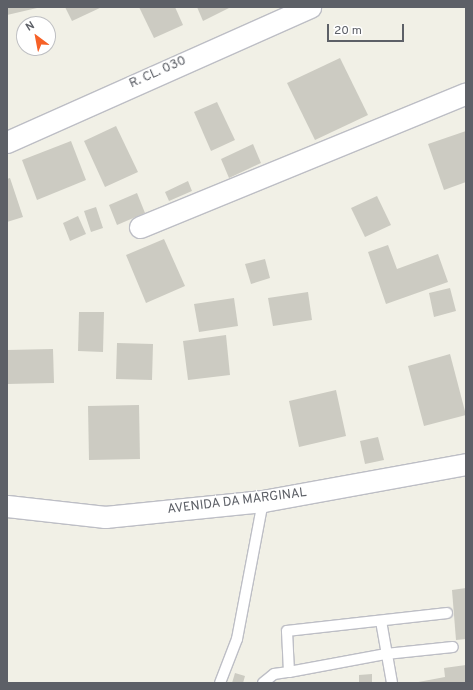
<!DOCTYPE html>
<html>
<head>
<meta charset="utf-8">
<style>
	body { margin:0 }
	#map { position:relative; width:473px; height:690px; overflow:hidden; background:#f1f0e6; font-family:Overpass,sans-serif }
	div>[style] { position:absolute }
	.building>* { inset:0; background:#cccbc2 }
	.roads { filter:drop-shadow(1px 0 #bdbec5) drop-shadow(-1px 0 #bdbec5) drop-shadow(0 1px #bdbec5) drop-shadow(0 -1px #bdbec5) }
	.lane>* { height:10px; margin:-5px; padding:0 5px; transform-origin:5px; border-radius:5px; background:#fff }
	.street>* { height:21px; margin:-10.5px; padding:0 10.5px; transform-origin:10.5px; border-radius:10.5px; background:#fff }
	span { translate:-50% -50%; white-space:nowrap; text-align:center; line-height:1.15; -webkit-text-stroke:3px #fff; paint-order:stroke }
	.street-label { font-size:13px; color:#5d6067 }
	.frame { position:absolute; inset:0; border:8px solid #5d6067; pointer-events:none }
	.north { position:absolute; left:16px; top:16px; width:40px; height:40px; box-sizing:border-box; background:#fff; border:1px solid #bebfc2; border-radius:50%; rotate:328deg; font-size:11px; font-weight:700; line-height:16px; text-align:center; color:#5d6067 }
	.north::after { content:''; display:block; margin:auto; width:14px; height:18px; background:#f66127; clip-path:polygon(50% 0,100% 100%,50% 72%,0 100%) }
	.scale { position:absolute; left:327px; top:24px; width:77px; height:18px; box-sizing:border-box; border:2px solid #5d6067; border-top:0; padding-left:5px; font-size:12px; line-height:14px; white-space:nowrap; color:#5d6067; -webkit-text-stroke:3px #fff; paint-order:stroke }
</style>
</head>
<body>
<div id="map">
	<div class="building">
		<div style="clip-path:polygon(7px 7px,37px 7px,37px 8px,7px 15px)"></div>
		<div style="clip-path:polygon(65px 7px,102px 7px,72px 21px)"></div>
		<div style="clip-path:polygon(139px 7px,175px 7px,183px 25px,154px 38px)"></div>
		<div style="clip-path:polygon(197px 7px,231px 7px,203px 21px)"></div>
		<div style="clip-path:polygon(340px 58px,368px 115px,315px 140px,287px 83px)"></div>
		<div style="clip-path:polygon(217px 102px,235px 140px,211px 151px,194px 112px)"></div>
		<div style="clip-path:polygon(116px 126px,138px 172px,105px 187px,84px 141px)"></div>
		<div style="clip-path:polygon(466px 131px,466px 182px,444px 190px,428px 144px)"></div>
		<div style="clip-path:polygon(71px 141px,86px 180px,37px 200px,22px 160px)"></div>
		<div style="clip-path:polygon(253px 144px,261px 163px,229px 178px,221px 159px)"></div>
		<div style="clip-path:polygon(10px 178px,23px 217px,7px 222px,7px 179px)"></div>
		<div style="clip-path:polygon(188px 181px,192px 191px,169px 201px,165px 192px)"></div>
		<div style="clip-path:polygon(137px 193px,145px 213px,117px 225px,109px 205px)"></div>
		<div style="clip-path:polygon(377px 196px,391px 225px,365px 237px,351px 208px)"></div>
		<div style="clip-path:polygon(96px 207px,103px 228px,91px 232px,84px 211px)"></div>
		<div style="clip-path:polygon(78px 216px,86px 234px,70px 241px,63px 223px)"></div>
		<div style="clip-path:polygon(164px 239px,185px 286px,146px 303px,126px 255px)"></div>
		<div style="clip-path:polygon(388px 245px,397px 269px,438px 254px,448px 282px,386px 304px,368px 252px)"></div>
		<div style="clip-path:polygon(265px 259px,270px 278px,251px 284px,245px 264px)"></div>
		<div style="clip-path:polygon(450px 288px,456px 311px,434px 317px,429px 293px)"></div>
		<div style="clip-path:polygon(308px 292px,312px 320px,273px 326px,268px 298px)"></div>
		<div style="clip-path:polygon(234px 298px,238px 326px,199px 332px,194px 304px)"></div>
		<div style="clip-path:polygon(79px 312px,104px 312px,103px 352px,78px 351px)"></div>
		<div style="clip-path:polygon(226px 335px,230px 375px,188px 380px,183px 341px)"></div>
		<div style="clip-path:polygon(117px 343px,153px 344px,152px 380px,116px 379px)"></div>
		<div style="clip-path:polygon(53px 349px,54px 383px,7px 384px,7px 350px)"></div>
		<div style="clip-path:polygon(450px 354px,466px 415px,424px 426px,408px 366px)"></div>
		<div style="clip-path:polygon(336px 390px,346px 436px,299px 447px,289px 401px)"></div>
		<div style="clip-path:polygon(139px 405px,140px 459px,89px 460px,88px 406px)"></div>
		<div style="clip-path:polygon(378px 437px,384px 460px,365px 464px,360px 441px)"></div>
		<div style="clip-path:polygon(466px 588px,466px 639px,456px 640px,452px 590px)"></div>
		<div style="clip-path:polygon(466px 665px,466px 683px,413px 683px,445px 677px,444px 668px)"></div>
		<div style="clip-path:polygon(235px 673px,245px 676px,243px 683px,232px 683px)"></div>
		<div style="clip-path:polygon(372px 674px,372px 683px,359px 683px,359px 675px)"></div>
	</div>
	<div class="roads">
		<div class="lane">
			<div style="left:381px;top:621px;width:63px;rotate:79.9deg"></div>
			<div style="left:289px;top:672px;width:99px;rotate:-10.5deg"></div>
			<div style="left:386px;top:654px;width:67px;rotate:-6deg"></div>
			<div style="left:220px;top:683px;width:47px;rotate:-68.9deg"></div>
			<div style="left:237px;top:639px;width:140px;rotate:-79.3deg"></div>
			<div style="left:263px;top:683px;width:14px;rotate:-39deg"></div>
			<div style="left:274px;top:674px;width:15px;rotate:-8deg"></div>
			<div style="left:289px;top:672px;width:41px;rotate:-92.8deg"></div>
			<div style="left:287px;top:631px;width:161px;rotate:-6.4deg"></div>
		</div>
		<div class="street">
			<div style="left:7px;top:142px;width:332px;rotate:-24deg"></div>
			<div style="left:140px;top:227px;width:352px;rotate:-22.3deg"></div>
			<div style="left:7px;top:506px;width:99px;rotate:6.4deg"></div>
			<div style="left:105px;top:517px;width:159px;rotate:-5.8deg"></div>
			<div style="left:263px;top:501px;width:206px;rotate:-10.3deg"></div>
		</div>
	</div>
	<div class="street-label">
		<span style="left:158px;top:73px;rotate:-24deg">R. CL. 030</span>
		<span style="left:237px;top:502px;rotate:-7deg">AVENIDA DA MARGINAL</span>
	</div>
	<div class="frame"></div>
	<div class="north">N</div>
	<div class="scale">20 m</div>
</div>
</body>
</html>
